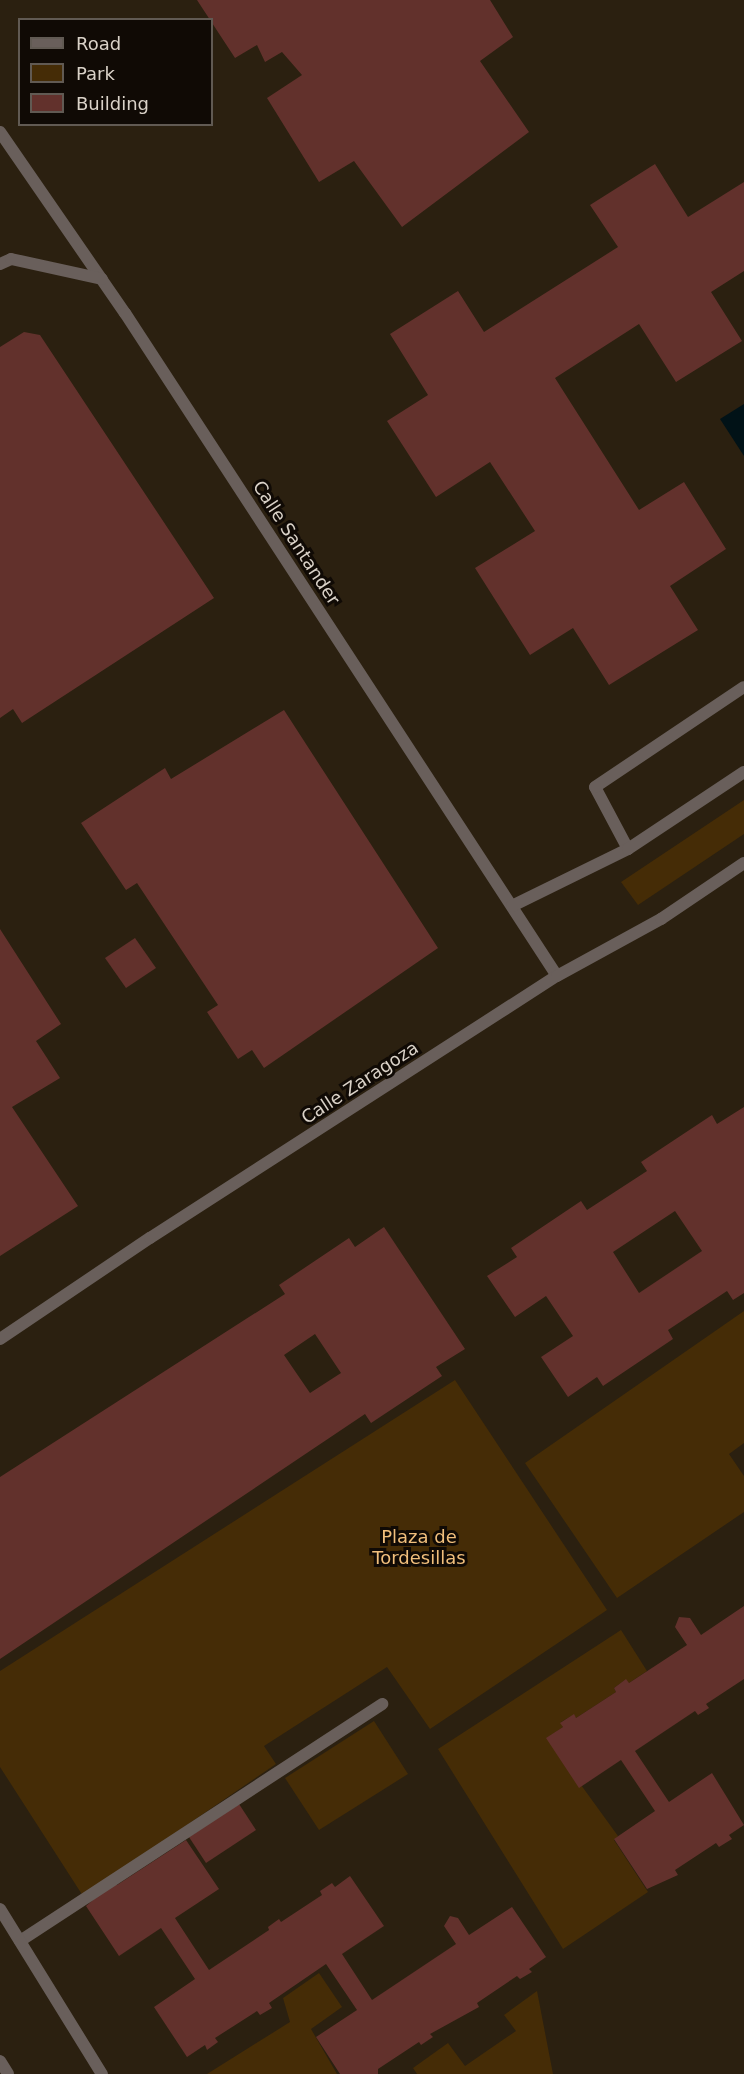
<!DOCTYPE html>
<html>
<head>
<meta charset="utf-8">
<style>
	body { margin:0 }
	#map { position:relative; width:744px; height:2074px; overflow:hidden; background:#2b2010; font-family:"DejaVu Sans",sans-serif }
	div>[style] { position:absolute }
	.green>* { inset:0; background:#452c06 }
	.water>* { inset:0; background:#011217 }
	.building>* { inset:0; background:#62312c }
	.service>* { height:12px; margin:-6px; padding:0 6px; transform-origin:6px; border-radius:6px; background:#695f5b }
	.pedestrian>* { height:12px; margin:-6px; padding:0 6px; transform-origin:6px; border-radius:6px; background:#695f5b }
	.minor>* { height:12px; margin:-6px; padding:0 6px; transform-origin:6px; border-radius:6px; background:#695f5b }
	span { translate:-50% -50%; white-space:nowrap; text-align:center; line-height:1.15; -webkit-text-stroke:6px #100a05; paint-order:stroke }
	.street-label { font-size:18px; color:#dad2c8 }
	.park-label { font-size:18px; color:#f1bf7c }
	.legend { position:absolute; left:18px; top:18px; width:195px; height:108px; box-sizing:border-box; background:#100a05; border:2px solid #615a53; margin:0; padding:8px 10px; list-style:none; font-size:18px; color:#dad2c8 }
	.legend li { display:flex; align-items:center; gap:12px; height:30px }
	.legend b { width:30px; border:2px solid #615a53 }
</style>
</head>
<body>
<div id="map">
	<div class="green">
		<div style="clip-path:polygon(744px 800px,744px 834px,638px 905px,621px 882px)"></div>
		<div style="clip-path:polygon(744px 1311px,744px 1443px,729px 1454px,744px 1476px,744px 1512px,617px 1598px,525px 1463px)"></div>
		<div style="clip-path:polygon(455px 1380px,607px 1610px,430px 1729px,387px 1667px,264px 1746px,276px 1764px,83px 1896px,0 1767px,0 1671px)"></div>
		<div style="clip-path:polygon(621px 1630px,647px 1671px,629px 1683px,625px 1680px,614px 1688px,616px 1692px,576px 1718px,573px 1715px,561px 1722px,563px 1727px,547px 1738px,618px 1836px,614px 1840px,648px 1892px,563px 1949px,438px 1749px)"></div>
		<div style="clip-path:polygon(374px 1721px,408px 1774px,319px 1830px,285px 1778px)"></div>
		<div style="clip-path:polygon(319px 1973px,342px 2007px,311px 2029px,337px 2074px,207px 2074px,290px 2022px,283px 1998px)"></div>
		<div style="clip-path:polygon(537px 1991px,553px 2074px,417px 2074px,413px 2068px,448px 2043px,465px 2066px,516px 2031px,504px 2015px)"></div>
	</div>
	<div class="water">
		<div style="clip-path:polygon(744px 404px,744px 456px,720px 419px)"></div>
	</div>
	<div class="building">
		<div style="clip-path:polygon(197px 0,490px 0,513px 37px,480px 61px,529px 132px,402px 227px,354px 161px,319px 182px,267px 98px,302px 75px,282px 52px,265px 62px,257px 45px,235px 58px)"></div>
		<div style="clip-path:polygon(655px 164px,688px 217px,744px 182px,744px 271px,711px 292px,742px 341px,676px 382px,639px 324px,555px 378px,639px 510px,684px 482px,726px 549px,670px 586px,698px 630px,609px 685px,573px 628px,530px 655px,475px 568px,535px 531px,490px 462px,436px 497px,387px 421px,428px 395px,390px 334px,458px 291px,484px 332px,618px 247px,590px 205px)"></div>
		<div style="clip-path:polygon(24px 332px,40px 335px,214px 598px,22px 723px,13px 709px,0 718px,0 347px)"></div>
		<div style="clip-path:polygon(284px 710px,438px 948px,264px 1068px,252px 1050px,238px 1059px,207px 1012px,218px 1005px,137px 883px,126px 890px,81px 823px,165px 768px,171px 779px)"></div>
		<div style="clip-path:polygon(0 929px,61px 1024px,36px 1041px,60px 1078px,12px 1107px,78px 1206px,0 1256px)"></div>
		<div style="clip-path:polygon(135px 938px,156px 968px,126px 988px,105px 958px)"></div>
		<div style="clip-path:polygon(evenodd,744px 1107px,744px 1293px,733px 1300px,727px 1291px,668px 1330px,673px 1339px,603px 1386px,597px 1377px,568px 1397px,541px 1357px,573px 1336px,546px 1296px,515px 1317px,487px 1276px,517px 1257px,511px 1248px,581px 1201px,587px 1210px,647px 1171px,641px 1162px,712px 1115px,717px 1124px,744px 1107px,675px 1211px,702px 1251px,639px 1293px,613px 1252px,675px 1211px)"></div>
		<div style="clip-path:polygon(evenodd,384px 1227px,465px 1349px,436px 1367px,442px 1376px,371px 1423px,365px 1414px,0 1659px,0 1477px,285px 1294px,279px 1285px,349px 1238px,355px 1247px,384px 1227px,315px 1334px,341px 1373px,310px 1393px,284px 1355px,315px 1334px)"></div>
		<div style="clip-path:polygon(744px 1606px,744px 1679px,706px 1704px,709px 1708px,698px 1715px,695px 1711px,635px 1751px,669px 1802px,712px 1773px,744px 1825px,729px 1835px,732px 1839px,719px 1847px,716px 1843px,675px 1870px,678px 1875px,647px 1889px,614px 1839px,655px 1811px,621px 1760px,579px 1788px,546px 1738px,563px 1727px,560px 1723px,574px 1714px,576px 1718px,616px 1692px,614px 1688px,626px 1679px,629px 1683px,687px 1645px,675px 1627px,679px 1617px,690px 1618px,701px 1635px)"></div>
		<div style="clip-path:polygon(239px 1804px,256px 1830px,206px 1863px,189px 1837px)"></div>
		<div style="clip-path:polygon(186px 1840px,219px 1889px,175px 1918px,209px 1970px,269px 1930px,268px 1927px,279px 1919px,281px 1922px,322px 1895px,320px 1891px,332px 1883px,335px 1887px,350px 1876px,384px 1926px,342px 1954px,372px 2000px,456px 1944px,444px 1926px,450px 1916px,458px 1918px,469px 1935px,512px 1907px,546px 1957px,529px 1969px,532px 1972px,520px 1979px,517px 1976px,477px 2003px,479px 2007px,430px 2034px,433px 2037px,421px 2045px,419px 2042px,378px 2069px,378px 2074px,340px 2074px,316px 2037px,357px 2010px,326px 1964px,269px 2003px,272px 2008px,260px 2015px,257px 2011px,215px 2038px,218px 2042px,207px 2050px,205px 2045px,187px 2057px,154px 2007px,195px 1979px,161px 1928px,119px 1956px,86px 1906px,114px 1882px,117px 1885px)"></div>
	</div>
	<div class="service">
		<div style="left:628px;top:849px;width:70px;rotate:-118deg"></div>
		<div style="left:595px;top:787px;width:179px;rotate:-33.9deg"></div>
	</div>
	<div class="pedestrian">
		<div style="left:20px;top:1941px;width:433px;rotate:-33.2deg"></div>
	</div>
	<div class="minor">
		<div style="left:0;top:132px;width:220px;rotate:55.4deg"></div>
		<div style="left:125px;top:313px;width:791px;rotate:56.91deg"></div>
		<div style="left:0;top:264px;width:12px;rotate:-24deg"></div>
		<div style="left:11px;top:259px;width:93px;rotate:12.4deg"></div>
		<div style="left:512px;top:906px;width:129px;rotate:-26.2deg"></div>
		<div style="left:628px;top:849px;width:139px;rotate:-33.6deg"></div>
		<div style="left:0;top:1339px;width:181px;rotate:-34deg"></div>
		<div style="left:150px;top:1238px;width:484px;rotate:-32.8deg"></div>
		<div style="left:557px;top:976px;width:119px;rotate:-28.7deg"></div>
		<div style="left:661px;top:919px;width:100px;rotate:-34deg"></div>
		<div style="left:0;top:1909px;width:194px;rotate:58.3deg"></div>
		<div style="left:0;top:2061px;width:15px;rotate:58deg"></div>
	</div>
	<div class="street-label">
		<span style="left:296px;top:543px;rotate:57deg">Calle Santander</span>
		<span style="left:360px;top:1083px;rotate:-33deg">Calle Zaragoza</span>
	</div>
	<div class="park-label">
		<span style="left:419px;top:1548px">Plaza de<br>Tordesillas</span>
	</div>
	<ul class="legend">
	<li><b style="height:8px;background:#695f5b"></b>Road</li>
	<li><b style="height:16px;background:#452c06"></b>Park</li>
	<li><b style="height:16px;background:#62312c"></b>Building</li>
	</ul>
</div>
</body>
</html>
